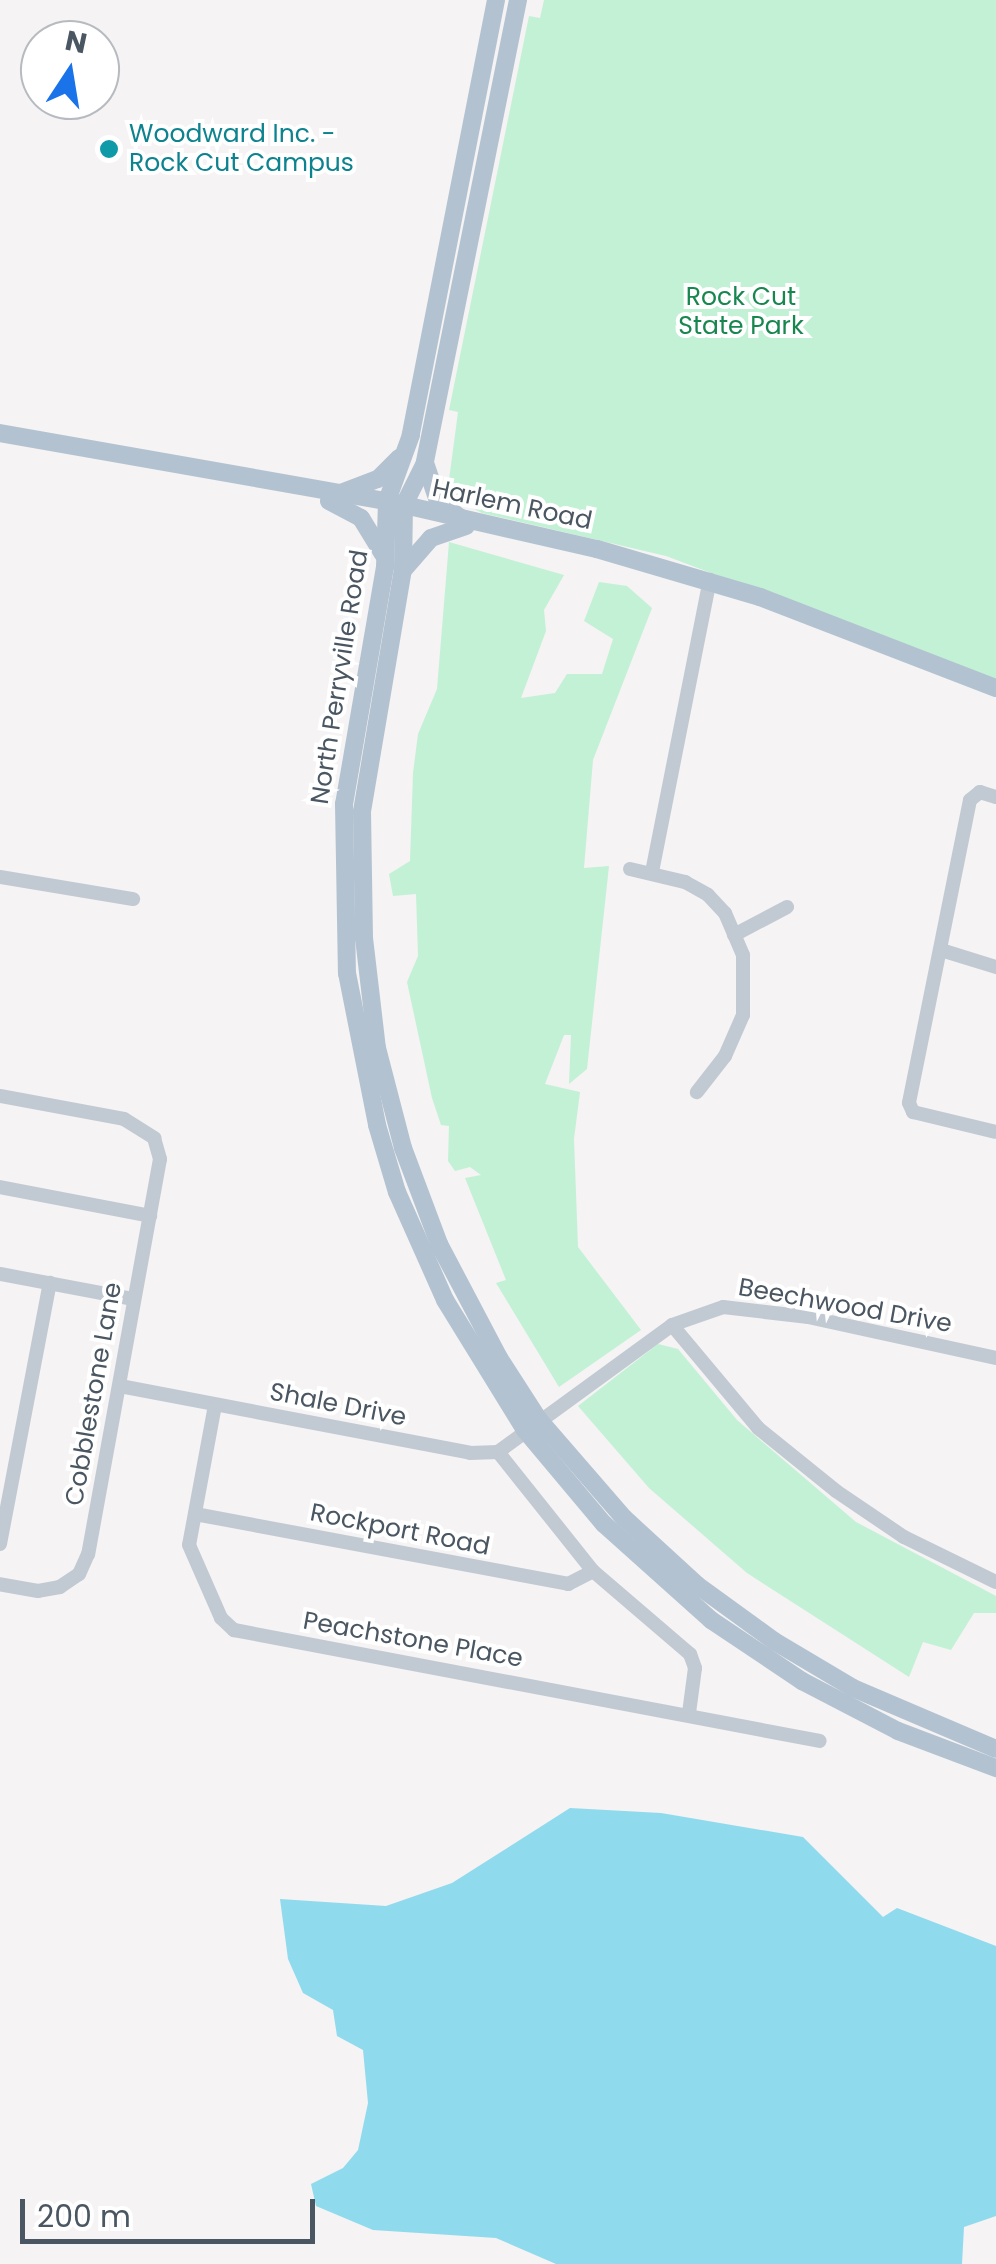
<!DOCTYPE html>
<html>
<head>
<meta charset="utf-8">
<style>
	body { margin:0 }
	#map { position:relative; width:996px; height:2264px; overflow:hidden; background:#f5f3f3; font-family:Poppins,sans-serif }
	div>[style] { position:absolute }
	.green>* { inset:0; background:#c3f1d5 }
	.water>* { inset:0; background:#90daee }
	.minor>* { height:14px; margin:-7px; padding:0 7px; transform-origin:7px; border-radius:7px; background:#c1cad2 }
	.major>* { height:18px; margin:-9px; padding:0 9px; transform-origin:9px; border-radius:9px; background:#b3c2d1 }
	.dots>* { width:28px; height:28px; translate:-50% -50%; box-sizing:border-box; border:5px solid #fff; border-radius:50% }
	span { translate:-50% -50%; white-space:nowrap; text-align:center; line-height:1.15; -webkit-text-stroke:8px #fff; paint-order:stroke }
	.culture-label { font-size:25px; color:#0d838f }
	.left { translate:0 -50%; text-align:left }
	.park-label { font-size:25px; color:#17864f }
	.street-label { font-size:25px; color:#4a5661 }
	.north { position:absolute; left:20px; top:20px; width:100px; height:100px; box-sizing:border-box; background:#fff; border:2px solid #b7bbc0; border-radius:50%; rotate:12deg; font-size:28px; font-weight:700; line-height:40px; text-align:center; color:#4a5661 }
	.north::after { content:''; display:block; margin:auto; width:35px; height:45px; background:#1a73e8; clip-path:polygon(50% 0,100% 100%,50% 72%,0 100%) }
	.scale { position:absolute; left:20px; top:2199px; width:295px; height:45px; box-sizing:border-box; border:5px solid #4a5661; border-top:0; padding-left:12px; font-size:30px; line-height:35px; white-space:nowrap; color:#4a5661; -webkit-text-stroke:8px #fff; paint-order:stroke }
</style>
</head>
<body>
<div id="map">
	<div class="green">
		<div style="clip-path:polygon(544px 0,996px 0,996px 681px,666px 556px,482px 513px,447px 495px,458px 412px,449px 410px,529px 16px,540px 18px)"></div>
		<div style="clip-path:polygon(449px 542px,564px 575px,544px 610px,546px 631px,521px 698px,555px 693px,567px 674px,602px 674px,613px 639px,584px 621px,599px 582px,627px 586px,652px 608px,593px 760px,584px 868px,609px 866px,587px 1069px,569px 1084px,571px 1035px,564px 1035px,545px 1084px,580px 1092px,574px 1139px,578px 1247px,641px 1330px,559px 1387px,496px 1283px,506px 1280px,465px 1178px,481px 1175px,470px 1167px,455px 1171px,448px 1161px,449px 1126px,441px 1125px,432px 1098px,407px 982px,418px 956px,416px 894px,393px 896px,389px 874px,410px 861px,413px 773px,418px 734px,437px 689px)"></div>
		<div style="clip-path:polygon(658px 1344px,678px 1349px,737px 1420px,856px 1522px,996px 1596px,996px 1613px,974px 1613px,951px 1650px,923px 1642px,909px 1677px,747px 1573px,649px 1488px,578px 1406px)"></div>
	</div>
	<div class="water">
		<div style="clip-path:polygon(570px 1808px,661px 1813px,803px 1837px,883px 1917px,897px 1908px,996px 1946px,996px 2216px,964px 2227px,962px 2264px,556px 2264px,496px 2238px,373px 2230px,316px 2206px,311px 2184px,343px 2168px,358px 2150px,368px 2103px,363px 2050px,337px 2036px,333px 2010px,303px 1993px,288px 1959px,280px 1899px,386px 1906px,452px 1883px)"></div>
	</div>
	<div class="minor">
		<div style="left:996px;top:797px;width:17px;rotate:-163deg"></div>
		<div style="left:980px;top:792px;width:13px;rotate:141deg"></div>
		<div style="left:970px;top:800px;width:309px;rotate:101.4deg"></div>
		<div style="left:909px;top:1103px;width:10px;rotate:66deg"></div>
		<div style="left:913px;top:1112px;width:85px;rotate:13.5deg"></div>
		<div style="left:630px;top:869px;width:57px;rotate:13.3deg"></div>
		<div style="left:685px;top:882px;width:26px;rotate:29deg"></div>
		<div style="left:708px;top:895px;width:25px;rotate:47deg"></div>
		<div style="left:725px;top:913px;width:46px;rotate:66.8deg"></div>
		<div style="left:743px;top:955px;width:60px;rotate:90deg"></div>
		<div style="left:743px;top:1015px;width:45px;rotate:113.7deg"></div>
		<div style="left:725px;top:1056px;width:46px;rotate:127.9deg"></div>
		<div style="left:652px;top:872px;width:298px;rotate:-78.8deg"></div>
		<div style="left:0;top:877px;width:135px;rotate:9.4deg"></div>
		<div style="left:734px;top:935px;width:60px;rotate:-27.8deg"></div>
		<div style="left:941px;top:950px;width:58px;rotate:17.2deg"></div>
		<div style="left:0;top:1096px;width:126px;rotate:10.5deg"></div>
		<div style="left:124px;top:1119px;width:36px;rotate:32deg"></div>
		<div style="left:154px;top:1138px;width:22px;rotate:74deg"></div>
		<div style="left:160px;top:1159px;width:402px;rotate:100.3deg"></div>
		<div style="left:88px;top:1554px;width:22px;rotate:114deg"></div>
		<div style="left:79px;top:1574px;width:23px;rotate:146deg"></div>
		<div style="left:60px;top:1587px;width:22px;rotate:170deg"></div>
		<div style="left:38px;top:1591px;width:39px;rotate:-170deg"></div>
		<div style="left:0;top:1187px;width:153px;rotate:10.9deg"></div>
		<div style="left:0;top:1274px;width:136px;rotate:10.6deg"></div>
		<div style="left:672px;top:1325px;width:134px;rotate:50.1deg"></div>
		<div style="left:758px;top:1428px;width:100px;rotate:38.9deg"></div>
		<div style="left:836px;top:1491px;width:82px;rotate:34.1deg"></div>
		<div style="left:904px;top:1537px;width:102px;rotate:26.1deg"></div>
		<div style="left:120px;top:1386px;width:356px;rotate:10.8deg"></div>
		<div style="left:470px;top:1453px;width:28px;rotate:-2deg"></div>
		<div style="left:498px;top:1452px;width:215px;rotate:-36.1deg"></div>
		<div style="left:672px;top:1325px;width:54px;rotate:-19.4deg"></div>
		<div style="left:723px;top:1307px;width:86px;rotate:6.7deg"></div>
		<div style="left:808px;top:1317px;width:192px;rotate:12.3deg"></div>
		<div style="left:215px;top:1405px;width:142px;rotate:100.5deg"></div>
		<div style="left:189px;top:1545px;width:80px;rotate:66.3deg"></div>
		<div style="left:221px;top:1618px;width:18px;rotate:43deg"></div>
		<div style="left:234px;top:1630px;width:596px;rotate:10.73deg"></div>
		<div style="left:498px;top:1452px;width:152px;rotate:51.4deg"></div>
		<div style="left:593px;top:1571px;width:128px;rotate:40.6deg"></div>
		<div style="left:690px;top:1654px;width:15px;rotate:70deg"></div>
		<div style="left:695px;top:1668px;width:45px;rotate:97.6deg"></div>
		<div style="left:195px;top:1514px;width:380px;rotate:10.6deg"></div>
		<div style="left:568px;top:1584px;width:28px;rotate:-27deg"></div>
		<div style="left:0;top:1544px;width:266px;rotate:-79.2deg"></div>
	</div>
	<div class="major">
		<div style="left:496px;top:0;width:443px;rotate:101.1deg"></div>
		<div style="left:411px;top:435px;width:70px;rotate:110deg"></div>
		<div style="left:387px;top:501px;width:66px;rotate:91.7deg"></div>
		<div style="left:385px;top:567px;width:241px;rotate:99.8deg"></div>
		<div style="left:344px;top:804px;width:169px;rotate:89deg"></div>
		<div style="left:347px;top:973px;width:155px;rotate:78.8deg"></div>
		<div style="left:377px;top:1125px;width:70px;rotate:73.4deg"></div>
		<div style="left:397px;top:1192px;width:118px;rotate:66deg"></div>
		<div style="left:445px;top:1300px;width:153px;rotate:58.4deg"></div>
		<div style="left:525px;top:1430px;width:123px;rotate:50deg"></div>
		<div style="left:604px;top:1524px;width:144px;rotate:41.9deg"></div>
		<div style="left:711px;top:1620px;width:110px;rotate:33.8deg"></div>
		<div style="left:802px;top:1681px;width:108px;rotate:27.5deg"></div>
		<div style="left:898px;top:1731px;width:105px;rotate:20.7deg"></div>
		<div style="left:518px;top:0;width:472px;rotate:101.4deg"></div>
		<div style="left:425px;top:463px;width:47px;rotate:116.6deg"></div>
		<div style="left:404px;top:505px;width:64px;rotate:90.9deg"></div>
		<div style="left:403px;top:569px;width:246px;rotate:99.6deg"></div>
		<div style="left:362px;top:812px;width:126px;rotate:89.1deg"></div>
		<div style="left:364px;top:938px;width:111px;rotate:83.3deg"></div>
		<div style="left:377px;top:1048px;width:103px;rotate:75.4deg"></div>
		<div style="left:403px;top:1148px;width:103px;rotate:69.4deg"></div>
		<div style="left:439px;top:1244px;width:129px;rotate:62.2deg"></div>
		<div style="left:499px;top:1358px;width:74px;rotate:57.2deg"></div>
		<div style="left:539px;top:1420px;width:130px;rotate:49.1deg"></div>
		<div style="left:624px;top:1518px;width:99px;rotate:42.5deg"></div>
		<div style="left:697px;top:1585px;width:95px;rotate:36deg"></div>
		<div style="left:774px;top:1641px;width:92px;rotate:30.7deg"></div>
		<div style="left:853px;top:1688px;width:155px;rotate:23.1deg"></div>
		<div style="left:0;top:433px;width:393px;rotate:10deg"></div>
		<div style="left:387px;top:501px;width:215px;rotate:12.9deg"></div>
		<div style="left:597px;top:549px;width:170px;rotate:16.4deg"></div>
		<div style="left:760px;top:597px;width:253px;rotate:21.1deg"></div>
		<div style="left:425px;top:463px;width:40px;rotate:71.1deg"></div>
		<div style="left:438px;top:501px;width:30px;rotate:37deg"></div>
		<div style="left:341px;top:493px;width:40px;rotate:-21deg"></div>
		<div style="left:378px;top:479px;width:30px;rotate:-45deg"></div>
		<div style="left:329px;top:501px;width:36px;rotate:28deg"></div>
		<div style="left:361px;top:518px;width:42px;rotate:58.6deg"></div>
		<div style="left:404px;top:569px;width:41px;rotate:-48.9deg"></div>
		<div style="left:431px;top:538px;width:37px;rotate:-19deg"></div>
	</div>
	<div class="dots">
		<div style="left:109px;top:149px;background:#0f9aa8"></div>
	</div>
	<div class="culture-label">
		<span class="left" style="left:129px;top:149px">Woodward Inc. -<br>Rock Cut Campus</span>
	</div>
	<div class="park-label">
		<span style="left:741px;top:312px">Rock Cut<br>State Park</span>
	</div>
	<div class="street-label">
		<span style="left:512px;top:505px;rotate:12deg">Harlem Road</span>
		<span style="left:340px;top:677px;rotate:-81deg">North Perryville Road</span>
		<span style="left:845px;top:1306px;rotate:10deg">Beechwood Drive</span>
		<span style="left:94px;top:1394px;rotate:-80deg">Cobblestone Lane</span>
		<span style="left:338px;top:1405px;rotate:11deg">Shale Drive</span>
		<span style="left:400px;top:1530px;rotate:11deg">Rockport Road</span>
		<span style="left:413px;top:1640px;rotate:10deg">Peachstone Place</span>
	</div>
	<div class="north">N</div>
	<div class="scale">200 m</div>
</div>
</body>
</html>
